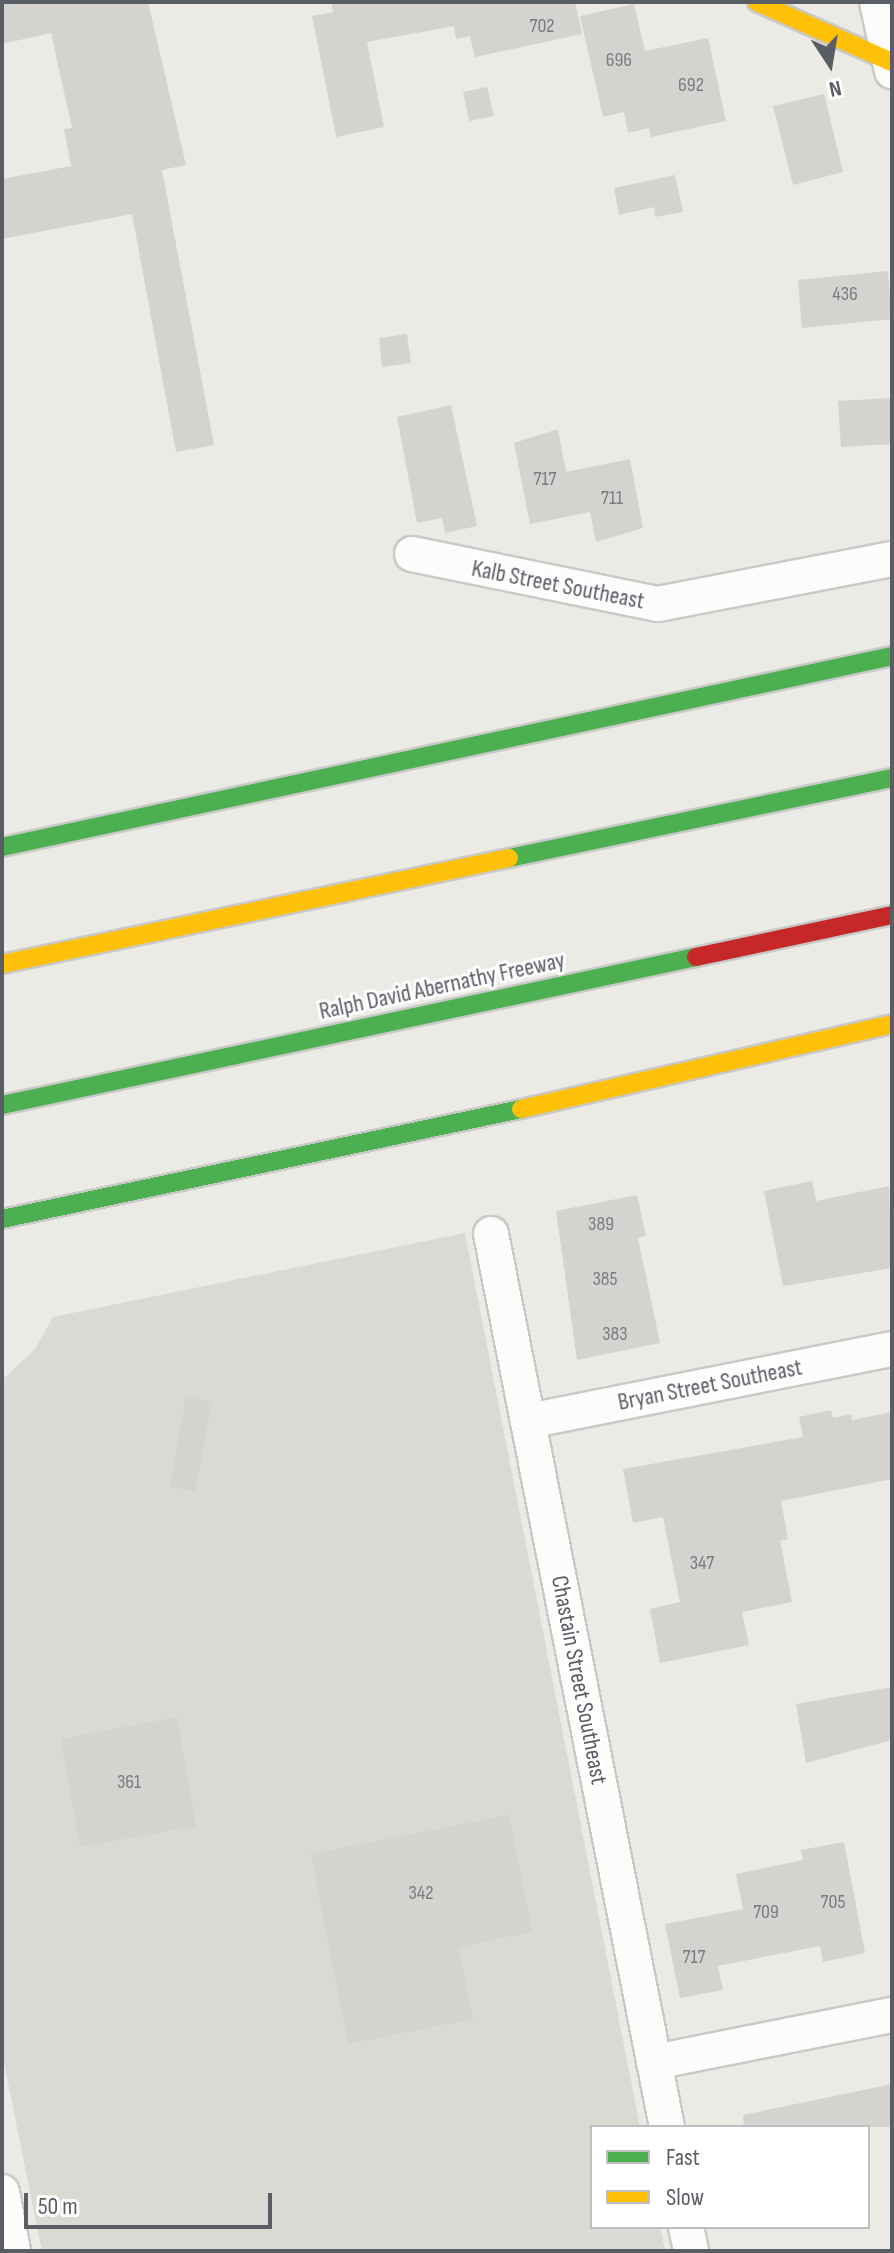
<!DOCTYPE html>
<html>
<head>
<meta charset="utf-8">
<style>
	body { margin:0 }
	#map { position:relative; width:894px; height:2253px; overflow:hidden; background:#ebeae4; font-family:"Sofia Sans Condensed",sans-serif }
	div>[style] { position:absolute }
	.industrial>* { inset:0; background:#dbd9d4 }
	.building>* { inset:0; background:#d4d3d0 }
	.roads { filter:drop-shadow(2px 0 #c8c9c8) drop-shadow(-2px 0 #c8c9c8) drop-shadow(0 2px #c8c9c8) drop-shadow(0 -2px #c8c9c8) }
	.street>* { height:34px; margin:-17px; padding:0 17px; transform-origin:17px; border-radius:17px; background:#fcfcfb }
	.fast>* { height:18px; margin:-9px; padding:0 9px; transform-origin:9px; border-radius:9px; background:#4caf50 }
	.slow>* { height:18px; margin:-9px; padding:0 9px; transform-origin:9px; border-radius:9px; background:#ffc107 }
	.jam>* { height:18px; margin:-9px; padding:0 9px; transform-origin:9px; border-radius:9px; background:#c62828 }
	span { translate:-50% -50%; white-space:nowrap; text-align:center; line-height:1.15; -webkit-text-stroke:6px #fff; paint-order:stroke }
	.number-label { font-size:20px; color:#797c80 }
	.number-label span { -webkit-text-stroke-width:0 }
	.street-label { font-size:24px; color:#595d64 }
	.frame { position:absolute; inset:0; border:4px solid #595d64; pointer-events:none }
	.legend { position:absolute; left:590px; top:2125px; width:280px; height:104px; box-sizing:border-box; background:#fff; border:2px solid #bdbec1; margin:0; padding:10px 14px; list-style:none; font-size:24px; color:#595d64 }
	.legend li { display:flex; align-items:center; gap:16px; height:40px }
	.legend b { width:40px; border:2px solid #bdbec1 }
	.north { position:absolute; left:790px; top:24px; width:80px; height:80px; -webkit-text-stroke:6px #fff; paint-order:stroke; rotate:168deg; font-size:22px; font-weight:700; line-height:32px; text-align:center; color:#595d64 }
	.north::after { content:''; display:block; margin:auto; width:28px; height:36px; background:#595d64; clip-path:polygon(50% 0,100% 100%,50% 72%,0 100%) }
	.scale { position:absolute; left:24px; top:2193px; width:248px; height:36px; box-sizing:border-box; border:4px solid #595d64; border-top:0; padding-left:10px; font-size:24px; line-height:28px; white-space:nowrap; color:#595d64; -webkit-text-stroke:6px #fff; paint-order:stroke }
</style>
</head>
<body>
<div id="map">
	<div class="industrial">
		<div style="clip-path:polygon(465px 1233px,640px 2127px,592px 2127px,592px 2227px,660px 2227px,665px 2251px,42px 2251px,2px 2053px,2px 1380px,35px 1349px,53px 1317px)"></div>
	</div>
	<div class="building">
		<div style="clip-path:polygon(2px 2px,148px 2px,186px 165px,162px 170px,214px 445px,176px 452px,132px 214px,2px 239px,2px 179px,71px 166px,64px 129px,72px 128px,51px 33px,2px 44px)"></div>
		<div style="clip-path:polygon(331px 2px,575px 2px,582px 34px,475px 57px,470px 36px,456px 39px,454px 26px,367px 42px,384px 127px,336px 137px,312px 16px,333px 12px)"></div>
		<div style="clip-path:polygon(634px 4px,645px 51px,708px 38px,726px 121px,651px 137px,649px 128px,628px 133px,624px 112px,603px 117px,580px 16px)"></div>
		<div style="clip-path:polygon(487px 87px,494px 116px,469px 121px,463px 92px)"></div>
		<div style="clip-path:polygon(824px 94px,843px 172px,793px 185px,773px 106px)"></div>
		<div style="clip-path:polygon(675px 175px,683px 212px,655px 217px,654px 207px,619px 215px,614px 188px)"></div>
		<div style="clip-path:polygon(888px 271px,892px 319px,802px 328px,798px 280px)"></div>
		<div style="clip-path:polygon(407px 334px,411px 363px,382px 367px,379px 338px)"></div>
		<div style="clip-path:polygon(892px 398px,892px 444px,841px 447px,838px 401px)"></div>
		<div style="clip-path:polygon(451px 405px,477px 526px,445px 533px,442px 518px,417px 523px,397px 417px)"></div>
		<div style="clip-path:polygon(558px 429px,566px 472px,630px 459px,643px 528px,596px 542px,590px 512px,530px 524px,514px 443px)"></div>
		<div style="clip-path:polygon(812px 1181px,816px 1201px,889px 1186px,892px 1268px,783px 1286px,764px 1191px)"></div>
		<div style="clip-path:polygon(637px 1195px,646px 1236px,638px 1238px,660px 1343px,577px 1360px,556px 1211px)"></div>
		<div style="clip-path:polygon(186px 1397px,212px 1402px,195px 1491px,170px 1486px)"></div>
		<div style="clip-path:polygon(831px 1410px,833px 1418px,851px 1414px,852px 1420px,892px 1412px,892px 1479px,781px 1501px,788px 1539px,780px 1541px,792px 1602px,742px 1612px,749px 1645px,660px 1663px,650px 1609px,680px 1602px,663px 1517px,633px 1523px,623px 1469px,803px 1437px,799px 1417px)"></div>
		<div style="clip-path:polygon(892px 1687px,892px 1740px,806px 1763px,796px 1704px)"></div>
		<div style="clip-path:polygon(177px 1717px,196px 1826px,80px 1847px,61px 1739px)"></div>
		<div style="clip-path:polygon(509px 1815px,532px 1932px,458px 1947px,473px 2019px,348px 2044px,311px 1854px)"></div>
		<div style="clip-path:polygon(844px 1842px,865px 1953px,823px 1962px,820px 1946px,718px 1966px,723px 1990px,680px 1998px,665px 1924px,743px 1909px,736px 1874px,803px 1860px,801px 1850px)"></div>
		<div style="clip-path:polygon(892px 2084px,892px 2127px,744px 2127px,743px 2115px)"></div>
	</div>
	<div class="roads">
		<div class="street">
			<div style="left:877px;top:2px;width:71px;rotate:77.7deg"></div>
			<div style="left:412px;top:554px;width:251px;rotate:11.5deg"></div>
			<div style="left:658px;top:604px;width:238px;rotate:-10.9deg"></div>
			<div style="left:491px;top:1234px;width:910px;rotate:78.85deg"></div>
			<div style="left:528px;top:1421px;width:371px;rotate:-11.2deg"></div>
			<div style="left:654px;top:2062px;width:243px;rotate:-11.2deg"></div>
			<div style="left:2px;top:2192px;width:60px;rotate:79.4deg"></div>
			<div style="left:686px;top:2227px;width:25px;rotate:78deg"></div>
		</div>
		<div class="fast">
			<div style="left:2px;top:847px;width:910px;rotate:-12.11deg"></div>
			<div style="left:509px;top:858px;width:391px;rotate:-11.8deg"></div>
			<div style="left:2px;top:1105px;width:710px;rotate:-12.04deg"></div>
			<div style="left:2px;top:1219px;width:531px;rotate:-11.97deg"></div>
		</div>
		<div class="slow">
			<div style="left:757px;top:2px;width:148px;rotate:24deg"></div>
			<div style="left:2px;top:964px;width:518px;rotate:-11.81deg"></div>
			<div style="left:521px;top:1109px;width:381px;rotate:-12.9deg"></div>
		</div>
		<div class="jam">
			<div style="left:696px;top:957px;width:200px;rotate:-12.1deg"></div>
		</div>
	</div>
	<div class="number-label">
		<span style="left:542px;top:26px">702</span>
		<span style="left:619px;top:60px">696</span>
		<span style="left:691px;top:85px">692</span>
		<span style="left:845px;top:294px">436</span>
		<span style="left:545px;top:479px">717</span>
		<span style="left:612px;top:498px">711</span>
		<span style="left:601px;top:1224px">389</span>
		<span style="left:605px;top:1279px">385</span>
		<span style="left:615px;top:1334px">383</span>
		<span style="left:702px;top:1563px">347</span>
		<span style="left:129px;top:1782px">361</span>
		<span style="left:421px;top:1893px">342</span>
		<span style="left:833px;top:1902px">705</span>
		<span style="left:766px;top:1912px">709</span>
		<span style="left:694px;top:1957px">717</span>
	</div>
	<div class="street-label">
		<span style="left:558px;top:585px;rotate:11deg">Kalb Street Southeast</span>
		<span style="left:442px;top:986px;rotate:-12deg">Ralph David Abernathy Freeway</span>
		<span style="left:710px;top:1385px;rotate:-11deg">Bryan Street Southeast</span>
		<span style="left:579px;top:1680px;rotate:79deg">Chastain Street Southeast</span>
	</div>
	<div class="frame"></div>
	<ul class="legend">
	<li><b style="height:10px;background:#4caf50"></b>Fast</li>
	<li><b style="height:10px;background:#ffc107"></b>Slow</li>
	</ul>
	<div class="north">N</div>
	<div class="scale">50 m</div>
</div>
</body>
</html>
